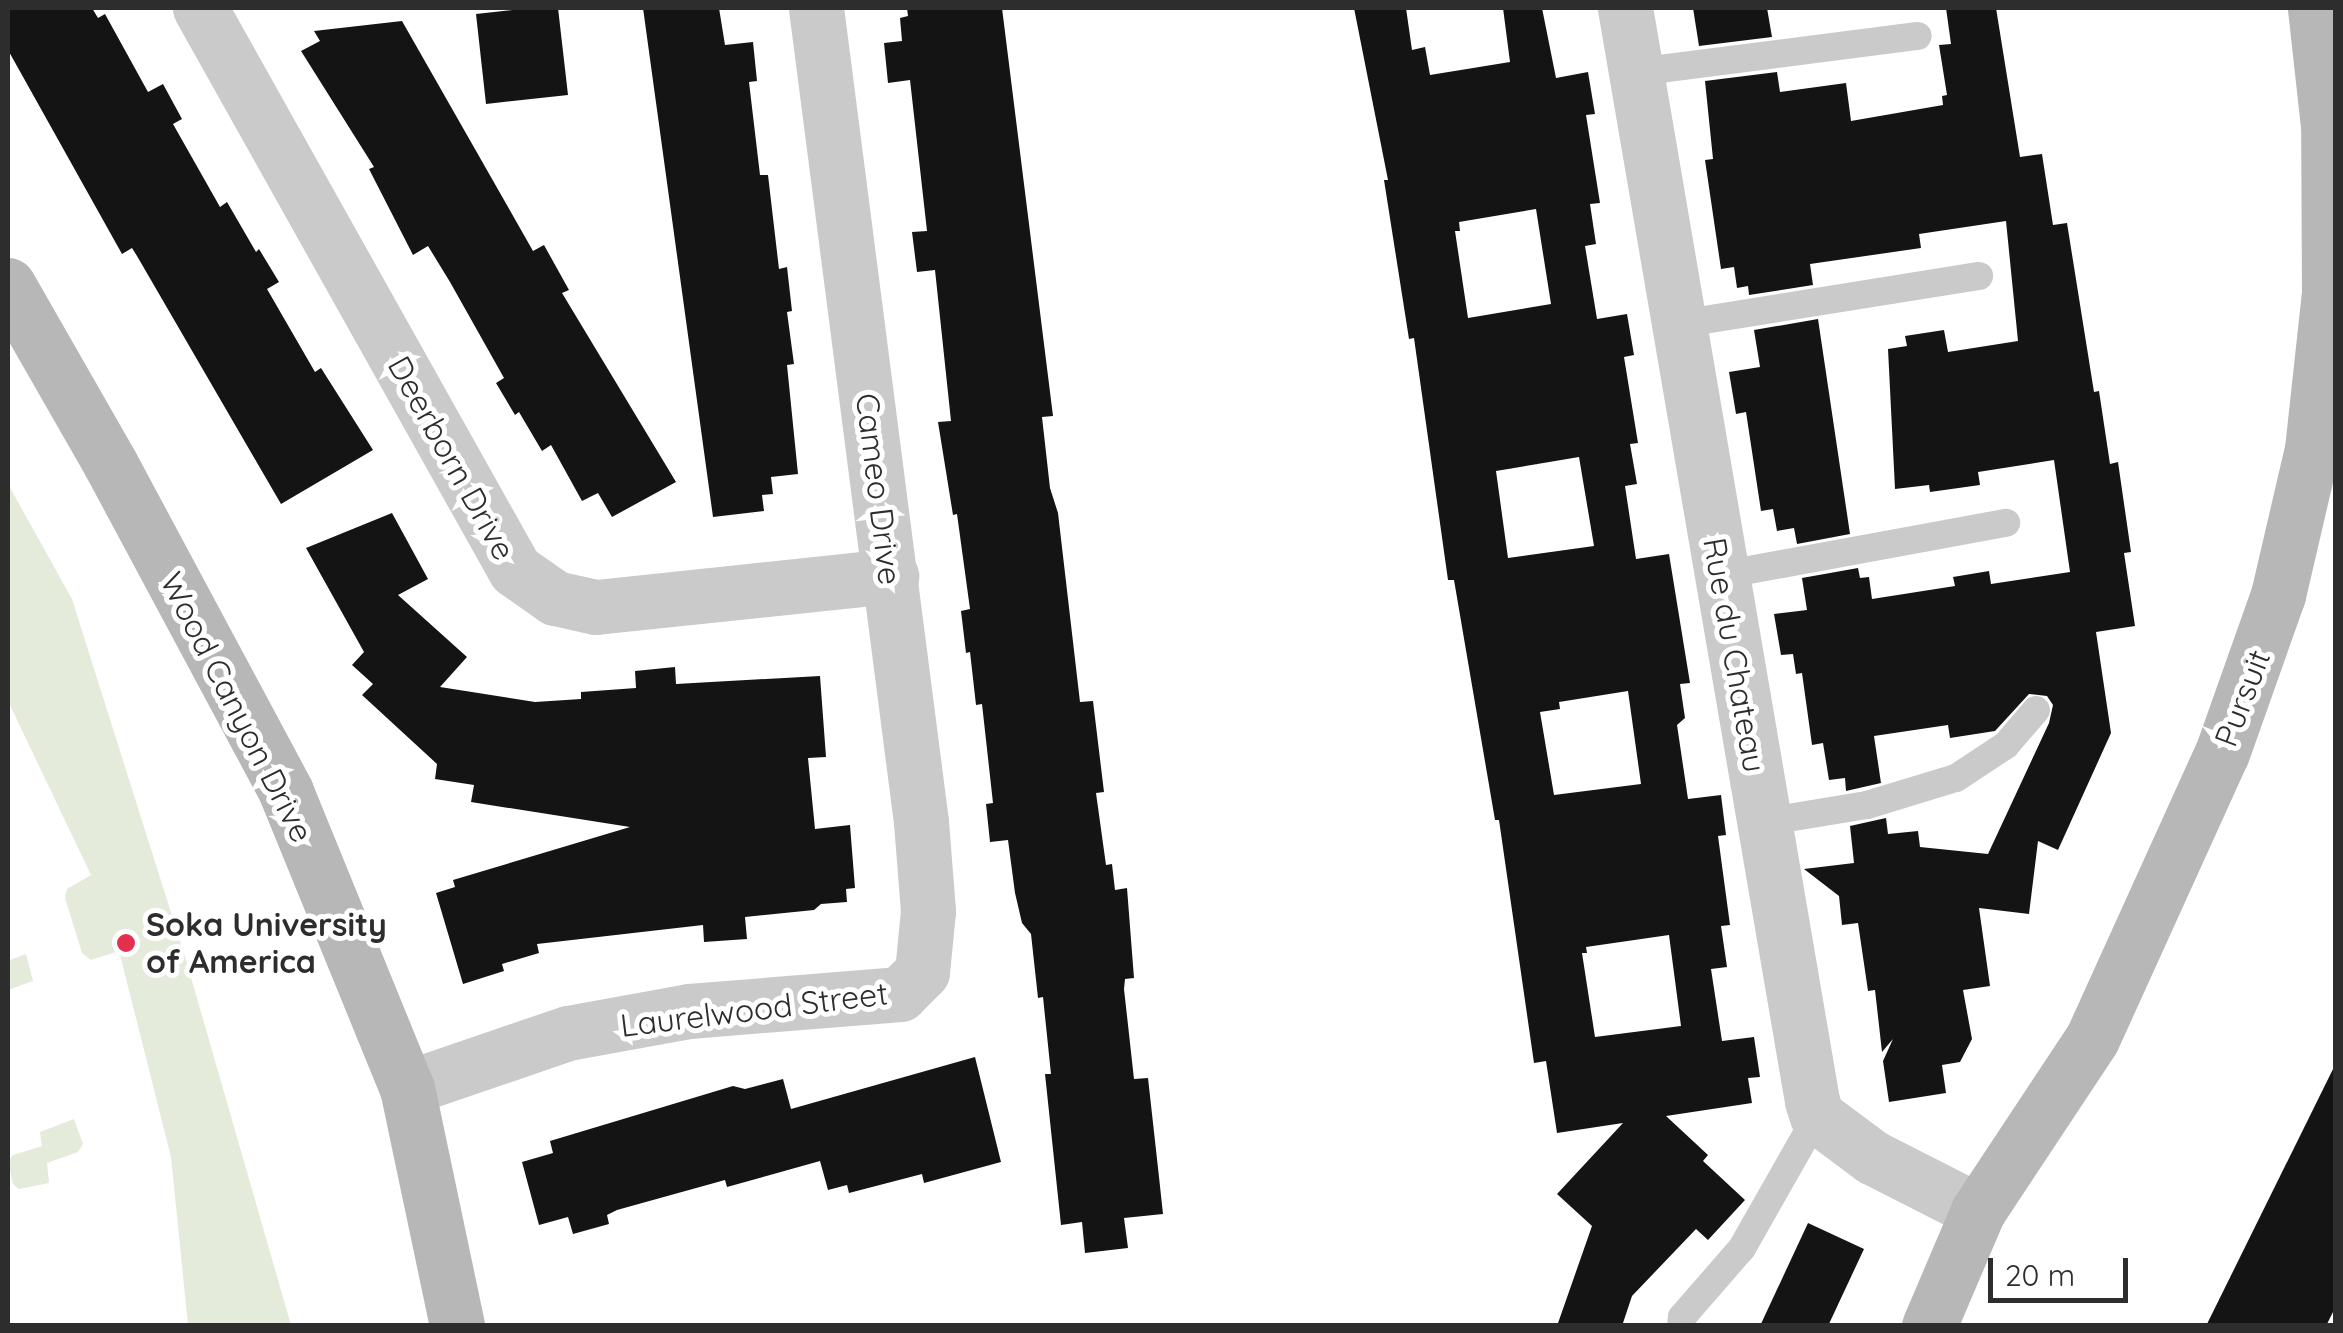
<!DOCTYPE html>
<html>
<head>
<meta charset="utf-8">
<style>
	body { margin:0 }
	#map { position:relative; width:2343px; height:1333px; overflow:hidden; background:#fff; font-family:Quicksand,sans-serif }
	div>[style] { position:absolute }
	.green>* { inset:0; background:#e5ebdb }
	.building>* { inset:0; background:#141414 }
	.lane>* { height:28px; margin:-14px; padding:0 14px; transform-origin:14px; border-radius:14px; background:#cacaca }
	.street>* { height:55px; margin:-27.5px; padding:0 27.5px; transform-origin:27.5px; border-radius:27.5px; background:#cacaca }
	.secondary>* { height:55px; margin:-27.5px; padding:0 27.5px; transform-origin:27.5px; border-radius:27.5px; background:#b7b7b7 }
	.dots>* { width:28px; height:28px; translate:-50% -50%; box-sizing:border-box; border:5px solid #fff; border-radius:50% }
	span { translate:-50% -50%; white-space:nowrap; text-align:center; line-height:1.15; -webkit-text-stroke:10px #fff; paint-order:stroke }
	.street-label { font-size:32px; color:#2d2d2d }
	.poi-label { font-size:32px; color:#2d2d2d; font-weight:700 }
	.left { translate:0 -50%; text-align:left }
	.frame { position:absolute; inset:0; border:10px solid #2d2d2d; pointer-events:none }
	.scale { position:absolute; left:1988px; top:1258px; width:140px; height:45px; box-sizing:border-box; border:5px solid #2d2d2d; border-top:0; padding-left:12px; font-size:30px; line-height:35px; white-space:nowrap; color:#2d2d2d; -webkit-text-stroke:8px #fff; paint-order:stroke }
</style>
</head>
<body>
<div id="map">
	<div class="green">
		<div style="clip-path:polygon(8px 484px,72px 599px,186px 960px,291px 1325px,188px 1325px,171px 1157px,119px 951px,91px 960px,82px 953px,65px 898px,67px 889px,91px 875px,8px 701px)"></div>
		<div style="clip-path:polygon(26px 954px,33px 981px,8px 990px,8px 961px)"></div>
		<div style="clip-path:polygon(74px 1119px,83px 1144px,78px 1152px,47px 1163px,49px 1183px,19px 1189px,13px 1184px,8px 1161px,13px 1155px,42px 1146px,40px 1132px)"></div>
	</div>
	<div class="building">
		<div style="clip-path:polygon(8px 8px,92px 8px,98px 18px,105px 14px,148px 92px,163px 84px,182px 119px,173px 124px,220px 207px,227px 202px,256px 252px,259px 249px,279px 282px,267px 289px,315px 372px,321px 368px,373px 450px,281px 504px,137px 256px,132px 248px,122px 254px,8px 50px)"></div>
		<div style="clip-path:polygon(532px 8px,558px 8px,568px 95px,486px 104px,476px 14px)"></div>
		<div style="clip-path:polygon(643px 8px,719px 8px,725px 45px,753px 42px,757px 81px,749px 82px,760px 175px,768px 175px,779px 269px,787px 267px,792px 311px,787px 312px,794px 364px,787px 365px,798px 474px,771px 477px,773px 494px,762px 495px,764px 511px,713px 517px)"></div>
		<div style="clip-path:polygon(907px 8px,1002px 8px,1053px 416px,1042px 417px,1050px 488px,1058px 513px,1080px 702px,1093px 701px,1104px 792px,1096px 793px,1106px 865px,1112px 864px,1115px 890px,1127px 888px,1134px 978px,1125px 979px,1124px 989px,1134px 1079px,1148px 1078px,1159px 1177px,1163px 1214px,1124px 1218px,1128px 1248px,1085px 1253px,1082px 1222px,1061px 1225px,1045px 1074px,1051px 1074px,1043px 997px,1038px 998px,1031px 934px,1022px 923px,1015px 893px,1008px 840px,990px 842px,986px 804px,993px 803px,982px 704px,976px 705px,970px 652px,966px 653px,961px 611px,970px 609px,957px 514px,953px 515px,938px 422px,951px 421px,935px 270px,917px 272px,912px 232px,927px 231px,910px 80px,888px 83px,884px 43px,902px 41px,900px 18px,908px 16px)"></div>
		<div style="clip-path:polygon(evenodd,1354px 8px,1406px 8px,1412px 50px,1425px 47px,1430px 75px,1510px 62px,1503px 8px,1542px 8px,1556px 78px,1588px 72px,1595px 114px,1586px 115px,1600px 203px,1590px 204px,1596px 244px,1585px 246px,1597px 319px,1627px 314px,1634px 355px,1624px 357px,1638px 443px,1630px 444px,1637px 484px,1625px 486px,1636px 559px,1669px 554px,1690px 683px,1680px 684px,1685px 718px,1677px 725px,1688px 799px,1721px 795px,1726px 835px,1718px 836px,1730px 925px,1721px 926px,1727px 967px,1711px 969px,1722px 1041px,1754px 1037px,1760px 1077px,1748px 1078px,1752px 1103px,1666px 1116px,1708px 1155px,1703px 1161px,1745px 1200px,1708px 1240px,1696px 1229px,1632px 1296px,1622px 1326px,1557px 1326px,1592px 1226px,1557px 1194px,1623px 1123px,1557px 1133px,1546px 1061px,1534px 1063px,1499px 820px,1495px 820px,1454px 580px,1448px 580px,1414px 338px,1409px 339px,1384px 180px,1388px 180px,1354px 8px,1536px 209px,1551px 304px,1468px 318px,1455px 231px,1460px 231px,1459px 222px,1536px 209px,1354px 8px,1579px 457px,1594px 546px,1508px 558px,1496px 471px,1579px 457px,1354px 8px,1628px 691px,1641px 784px,1554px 795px,1540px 712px,1560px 709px,1559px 702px,1628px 691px,1354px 8px,1669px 935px,1681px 1026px,1595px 1037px,1582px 953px,1587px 953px,1586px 947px,1669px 935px)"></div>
		<div style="clip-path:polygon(1693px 8px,1767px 8px,1772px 37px,1699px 46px)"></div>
		<div style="clip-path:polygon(1946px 8px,1996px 8px,2020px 157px,2042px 154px,2053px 225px,2067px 223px,2094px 392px,2099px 391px,2110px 464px,2118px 462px,2131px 552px,2124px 553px,2135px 626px,2096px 632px,2111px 733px,2058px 850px,2038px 841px,2029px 914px,1979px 908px,1990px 986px,1963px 990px,1972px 1039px,1960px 1062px,1942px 1065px,1946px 1093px,1889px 1102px,1883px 1061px,1893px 1039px,1882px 1052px,1875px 990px,1868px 991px,1858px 923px,1842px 925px,1839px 896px,1804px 869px,1854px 863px,1850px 826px,1886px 818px,1888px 834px,1918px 831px,1920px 847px,1988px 854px,2049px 723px,2053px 705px,2047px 696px,2029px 694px,1995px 731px,1950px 738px,1948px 725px,1874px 736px,1881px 783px,1846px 791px,1845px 778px,1829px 780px,1823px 743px,1812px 745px,1802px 673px,1796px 674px,1793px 654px,1781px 655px,1774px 614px,1807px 610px,1802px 578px,1858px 568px,1860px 578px,1869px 577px,1872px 599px,1955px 586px,1953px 577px,1989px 571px,1991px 584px,2070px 572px,2054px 460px,1978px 472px,1980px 485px,1930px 492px,1929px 485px,1895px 489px,1888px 349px,1907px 346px,1905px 336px,1944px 330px,1948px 352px,2018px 341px,2006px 221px,1919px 234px,1921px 248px,1810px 264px,1813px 285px,1749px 295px,1748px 286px,1737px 288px,1734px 267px,1721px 269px,1705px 160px,1713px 159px,1705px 81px,1777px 72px,1780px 92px,1846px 83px,1851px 121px,1943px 105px,1942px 96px,1947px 95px,1939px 45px,1951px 44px)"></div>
		<div style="clip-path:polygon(402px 21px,533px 251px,544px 245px,569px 290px,562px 293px,676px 482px,612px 517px,598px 493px,582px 501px,551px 445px,542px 451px,519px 412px,515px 415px,496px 383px,504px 378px,450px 282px,428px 246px,413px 255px,369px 169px,374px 167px,301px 51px,320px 41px,314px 31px)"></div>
		<div style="clip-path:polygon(1818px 319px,1850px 534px,1797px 544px,1794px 528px,1777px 531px,1773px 509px,1761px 511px,1746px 412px,1736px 414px,1729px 372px,1760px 367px,1754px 330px)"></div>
		<div style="clip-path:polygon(392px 513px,428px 579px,398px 595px,467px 657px,440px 687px,535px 702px,581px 699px,581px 692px,636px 688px,635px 671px,675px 667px,676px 684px,820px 676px,826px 757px,808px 758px,815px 829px,850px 825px,855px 888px,846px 889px,847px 902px,821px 904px,814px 910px,745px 917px,747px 939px,704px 942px,703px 925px,537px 944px,539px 953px,502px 964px,504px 971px,463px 984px,436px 893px,455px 887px,453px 880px,630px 827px,471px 802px,474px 785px,435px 779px,437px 764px,362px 695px,373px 684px,352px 665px,364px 652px,306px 548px)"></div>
		<div style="clip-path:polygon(975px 1057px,1001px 1162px,924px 1183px,922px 1174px,849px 1193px,847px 1185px,828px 1190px,820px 1161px,727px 1187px,725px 1180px,617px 1210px,607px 1215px,609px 1224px,573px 1234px,568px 1217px,539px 1225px,522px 1162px,553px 1153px,550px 1141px,733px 1086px,745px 1089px,783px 1079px,791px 1109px)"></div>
		<div style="clip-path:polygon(2336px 1063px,2336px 1306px,2326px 1326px,2206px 1326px)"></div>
		<div style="clip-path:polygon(1808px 1223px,1864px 1249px,1828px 1326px,1760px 1326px)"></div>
	</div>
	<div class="lane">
		<div style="left:1636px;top:72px;width:284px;rotate:-7.3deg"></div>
		<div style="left:1679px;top:324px;width:304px;rotate:-9.1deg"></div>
		<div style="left:1722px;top:575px;width:289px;rotate:-10.4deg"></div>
		<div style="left:1764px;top:822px;width:104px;rotate:-9.4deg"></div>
		<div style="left:1867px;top:805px;width:93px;rotate:-16.9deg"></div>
		<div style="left:1956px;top:778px;width:60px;rotate:-33.4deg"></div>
		<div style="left:2006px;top:745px;width:46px;rotate:-49.4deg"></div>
		<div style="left:1681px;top:1326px;width:9px;rotate:-84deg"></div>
		<div style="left:1682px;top:1317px;width:91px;rotate:-49deg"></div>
		<div style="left:1742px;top:1248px;width:152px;rotate:-60.4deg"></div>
	</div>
	<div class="street">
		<div style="left:200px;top:8px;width:644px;rotate:60.73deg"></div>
		<div style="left:515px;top:570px;width:49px;rotate:35deg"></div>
		<div style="left:555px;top:598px;width:42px;rotate:12.4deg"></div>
		<div style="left:596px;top:607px;width:297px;rotate:-6deg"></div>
		<div style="left:1625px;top:8px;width:1109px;rotate:80.29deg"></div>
		<div style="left:1812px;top:1101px;width:16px;rotate:72deg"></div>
		<div style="left:1817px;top:1116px;width:69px;rotate:36.7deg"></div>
		<div style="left:1872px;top:1157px;width:119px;rotate:27deg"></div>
		<div style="left:407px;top:1088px;width:170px;rotate:-18.9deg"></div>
		<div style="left:568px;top:1033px;width:123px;rotate:-10.3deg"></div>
		<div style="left:689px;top:1011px;width:212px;rotate:-4.6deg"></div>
		<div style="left:900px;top:994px;width:31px;rotate:-45deg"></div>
		<div style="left:922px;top:972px;width:61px;rotate:-84.4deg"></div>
		<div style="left:928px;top:911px;width:89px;rotate:-94.5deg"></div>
		<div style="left:921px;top:822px;width:821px;rotate:-97.35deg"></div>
	</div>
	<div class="secondary">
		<div style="left:8px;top:285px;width:207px;rotate:60.2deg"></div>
		<div style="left:111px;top:465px;width:371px;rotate:61.8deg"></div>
		<div style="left:286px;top:792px;width:320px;rotate:67.8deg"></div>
		<div style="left:407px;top:1088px;width:243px;rotate:78.1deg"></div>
		<div style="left:1929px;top:1326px;width:125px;rotate:-66.9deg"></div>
		<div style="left:1978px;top:1211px;width:206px;rotate:-56.5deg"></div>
		<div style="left:2092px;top:1039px;width:314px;rotate:-65.6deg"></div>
		<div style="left:2222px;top:753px;width:168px;rotate:-70.5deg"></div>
		<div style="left:2278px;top:595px;width:150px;rotate:-76.9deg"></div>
		<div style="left:2312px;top:449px;width:157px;rotate:-83.8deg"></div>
		<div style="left:2329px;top:293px;width:167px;rotate:-90.3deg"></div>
		<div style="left:2328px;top:126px;width:119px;rotate:-96.3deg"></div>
	</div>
	<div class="dots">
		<div style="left:126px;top:943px;background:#e3304f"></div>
	</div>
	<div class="street-label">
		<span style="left:452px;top:458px;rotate:61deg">Deerborn Drive</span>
		<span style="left:879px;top:489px;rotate:83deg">Cameo Drive</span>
		<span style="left:1735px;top:655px;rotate:80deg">Rue du Chateau</span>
		<span style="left:2242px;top:698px;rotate:-69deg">Pursuit</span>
		<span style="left:237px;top:707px;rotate:63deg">Wood Canyon Drive</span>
		<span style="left:754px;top:1009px;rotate:-7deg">Laurelwood Street</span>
	</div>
	<div class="poi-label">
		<span class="left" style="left:146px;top:943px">Soka University<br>of America</span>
	</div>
	<div class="frame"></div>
	<div class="scale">20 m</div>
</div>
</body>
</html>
